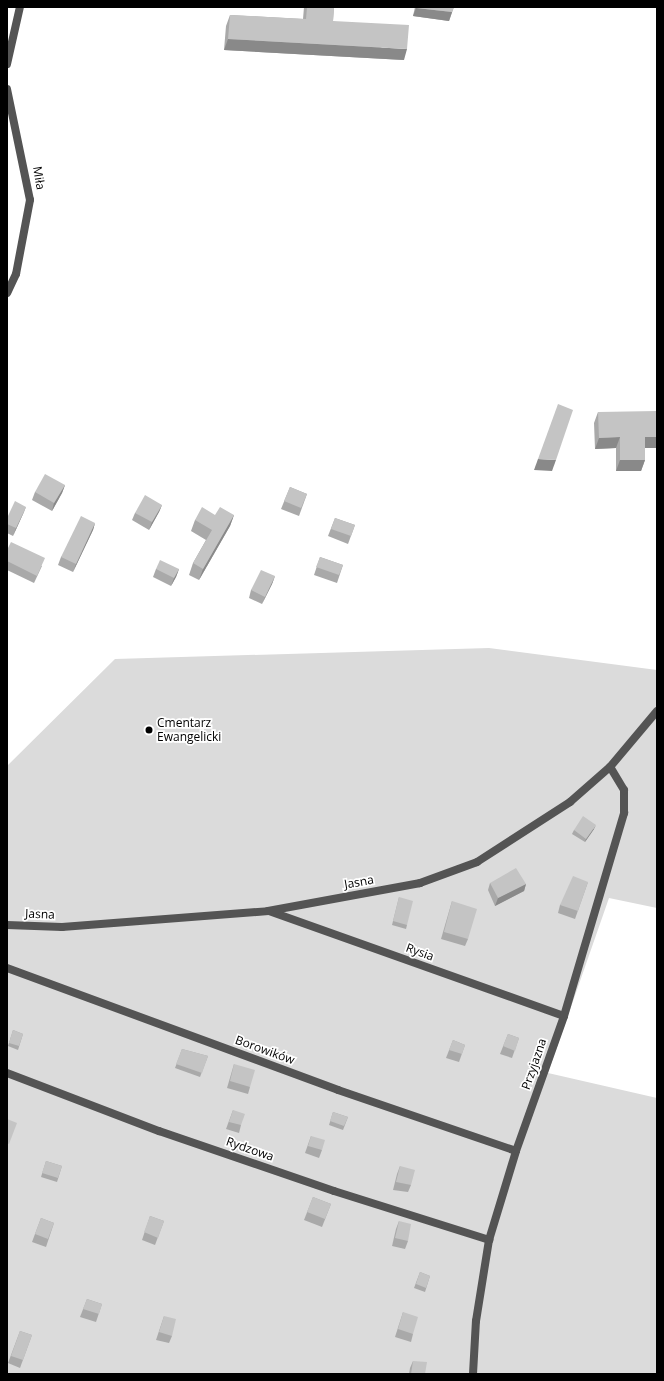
<!DOCTYPE html>
<html>
<head>
<meta charset="utf-8">
<style>
	body { margin:0 }
	#map { position:relative; width:664px; height:1381px; overflow:hidden; background:#fff; font-family:"Open Sans",sans-serif }
	div>[style] { position:absolute }
	.green>* { inset:0; background:#dbdbdb }
	.minor>* { height:8px; margin:-4px; padding:0 4px; transform-origin:4px; border-radius:4px; background:#545454 }
	.wall>* { inset:0; background:#a9a9a9 }
	.shaded-wall>* { inset:0; background:#898989 }
	.building>* { inset:0; background:#c4c4c4 }
	.dots>* { width:11px; height:11px; translate:-50% -50%; box-sizing:border-box; border:2px solid #fff; border-radius:50% }
	span { translate:-50% -50%; white-space:nowrap; text-align:center; line-height:1.15; -webkit-text-stroke:3.5px #fff; paint-order:stroke }
	.street-label { font-size:12px; color:#000 }
	.poi-label { font-size:12px; color:#000 }
	.left { translate:0 -50%; text-align:left }
	.frame { position:absolute; inset:0; border:8px solid #000; pointer-events:none }
</style>
</head>
<body>
<div id="map">
	<div class="green">
		<div style="clip-path:polygon(489px 648px,657px 670px,657px 908px,609px 898px,548px 1073px,657px 1098px,657px 1374px,7px 1374px,7px 766px,115px 659px)"></div>
	</div>
	<div class="minor">
		<div style="left:7px;top:64px;width:58px;rotate:-77.2deg"></div>
		<div style="left:7px;top:89px;width:113px;rotate:78.3deg"></div>
		<div style="left:30px;top:200px;width:75px;rotate:100.7deg"></div>
		<div style="left:16px;top:274px;width:21px;rotate:115deg"></div>
		<div style="left:269px;top:911px;width:313px;rotate:19.6deg"></div>
		<div style="left:7px;top:925px;width:55px;rotate:2.1deg"></div>
		<div style="left:62px;top:927px;width:207px;rotate:-4.4deg"></div>
		<div style="left:268px;top:911px;width:155px;rotate:-10.4deg"></div>
		<div style="left:420px;top:883px;width:61px;rotate:-20.2deg"></div>
		<div style="left:477px;top:862px;width:111px;rotate:-32.8deg"></div>
		<div style="left:570px;top:802px;width:53px;rotate:-41.2deg"></div>
		<div style="left:610px;top:767px;width:73px;rotate:-50deg"></div>
		<div style="left:7px;top:968px;width:353px;rotate:20.2deg"></div>
		<div style="left:338px;top:1090px;width:188px;rotate:18.9deg"></div>
		<div style="left:7px;top:1073px;width:163px;rotate:20.9deg"></div>
		<div style="left:159px;top:1131px;width:185px;rotate:18.9deg"></div>
		<div style="left:334px;top:1191px;width:163px;rotate:17.5deg"></div>
		<div style="left:473px;top:1374px;width:53px;rotate:-86.8deg"></div>
		<div style="left:476px;top:1321px;width:82px;rotate:-80.9deg"></div>
		<div style="left:489px;top:1240px;width:93px;rotate:-73.1deg"></div>
		<div style="left:516px;top:1151px;width:143px;rotate:-70.4deg"></div>
		<div style="left:564px;top:1016px;width:212px;rotate:-73.5deg"></div>
		<div style="left:624px;top:813px;width:23px;rotate:-90deg"></div>
		<div style="left:624px;top:790px;width:27px;rotate:-121deg"></div>
	</div>
	<div class="wall">
		<div style="clip-path:polygon(304px 7px,334px 7px,333px 21px,404px 60px,224px 50px,226px 26px,230px 15px,303px 19px)"></div>
		<div style="clip-path:polygon(415px 7px,454px 7px,449px 21px,413px 16px)"></div>
		<div style="clip-path:polygon(598px 412px,645px 448px,645px 460px,641px 471px,616px 471px,616px 448px,595px 449px,594px 423px)"></div>
		<div style="clip-path:polygon(65px 485px,62px 493px,52px 511px,32px 500px,35px 492px)"></div>
		<div style="clip-path:polygon(290px 487px,307px 494px,299px 516px,281px 509px)"></div>
		<div style="clip-path:polygon(162px 505px,159px 512px,149px 530px,132px 520px,135px 513px)"></div>
		<div style="clip-path:polygon(26px 507px,23px 514px,13px 536px,7px 533px,7px 518px)"></div>
		<div style="clip-path:polygon(215px 515px,234px 515px,230px 526px,199px 580px,189px 575px,193px 563px,206px 540px,191px 531px,195px 520px)"></div>
		<div style="clip-path:polygon(335px 518px,355px 525px,348px 544px,328px 536px)"></div>
		<div style="clip-path:polygon(95px 523px,93px 530px,73px 572px,58px 565px,61px 557px)"></div>
		<div style="clip-path:polygon(7px 550px,42px 566px,34px 583px,7px 570px)"></div>
		<div style="clip-path:polygon(320px 557px,343px 565px,337px 583px,314px 575px)"></div>
		<div style="clip-path:polygon(156px 569px,179px 569px,176px 577px,171px 586px,153px 577px)"></div>
		<div style="clip-path:polygon(275px 576px,272px 584px,262px 604px,249px 598px,251px 590px)"></div>
		<div style="clip-path:polygon(594px 829px,585px 842px,572px 834px,574px 830px)"></div>
		<div style="clip-path:polygon(588px 882px,575px 919px,558px 913px,560px 905px)"></div>
		<div style="clip-path:polygon(490px 883px,526px 884px,524px 891px,495px 906px,488px 890px)"></div>
		<div style="clip-path:polygon(399px 897px,407px 925px,406px 929px,392px 925px)"></div>
		<div style="clip-path:polygon(452px 901px,468px 939px,465px 946px,441px 939px)"></div>
		<div style="clip-path:polygon(13px 1030px,23px 1034px,18px 1050px,8px 1046px)"></div>
		<div style="clip-path:polygon(508px 1034px,519px 1038px,512px 1058px,500px 1054px)"></div>
		<div style="clip-path:polygon(453px 1040px,465px 1045px,459px 1062px,446px 1058px)"></div>
		<div style="clip-path:polygon(182px 1049px,208px 1056px,200px 1077px,175px 1068px)"></div>
		<div style="clip-path:polygon(234px 1064px,250px 1087px,248px 1094px,227px 1088px)"></div>
		<div style="clip-path:polygon(233px 1110px,241px 1125px,239px 1133px,226px 1129px)"></div>
		<div style="clip-path:polygon(333px 1112px,348px 1117px,343px 1130px,329px 1125px)"></div>
		<div style="clip-path:polygon(311px 1136px,322px 1150px,319px 1158px,305px 1153px)"></div>
		<div style="clip-path:polygon(46px 1161px,62px 1166px,57px 1182px,41px 1177px)"></div>
		<div style="clip-path:polygon(400px 1166px,411px 1185px,408px 1192px,393px 1190px,397px 1174px)"></div>
		<div style="clip-path:polygon(313px 1197px,331px 1204px,322px 1227px,304px 1220px)"></div>
		<div style="clip-path:polygon(150px 1216px,164px 1221px,155px 1245px,142px 1240px)"></div>
		<div style="clip-path:polygon(41px 1218px,54px 1223px,46px 1247px,32px 1242px)"></div>
		<div style="clip-path:polygon(399px 1221px,408px 1241px,405px 1249px,392px 1246px,396px 1229px)"></div>
		<div style="clip-path:polygon(420px 1272px,430px 1276px,425px 1292px,414px 1288px)"></div>
		<div style="clip-path:polygon(87px 1299px,102px 1304px,96px 1322px,80px 1317px)"></div>
		<div style="clip-path:polygon(403px 1312px,413px 1334px,411px 1342px,395px 1337px)"></div>
		<div style="clip-path:polygon(164px 1316px,172px 1336px,169px 1343px,156px 1340px)"></div>
		<div style="clip-path:polygon(20px 1331px,32px 1335px,20px 1368px,8px 1363px)"></div>
		<div style="clip-path:polygon(413px 1361px,425px 1374px,409px 1374px,410px 1368px)"></div>
	</div>
	<div class="shaded-wall">
		<div style="clip-path:polygon(416px 8px,452px 12px,449px 21px,413px 16px)"></div>
		<div style="clip-path:polygon(228px 39px,407px 49px,404px 60px,224px 50px)"></div>
		<div style="clip-path:polygon(620px 437px,616px 448px,595px 449px,599px 438px)"></div>
		<div style="clip-path:polygon(645px 437px,657px 437px,657px 448px,641px 448px)"></div>
		<div style="clip-path:polygon(538px 459px,556px 460px,552px 471px,534px 470px)"></div>
		<div style="clip-path:polygon(620px 460px,645px 460px,641px 471px,616px 471px)"></div>
		<div style="clip-path:polygon(65px 485px,62px 493px,52px 511px,54px 503px)"></div>
		<div style="clip-path:polygon(162px 505px,159px 512px,149px 530px,152px 522px)"></div>
		<div style="clip-path:polygon(26px 507px,23px 514px,13px 536px,16px 528px)"></div>
		<div style="clip-path:polygon(234px 515px,230px 526px,199px 580px,203px 569px)"></div>
		<div style="clip-path:polygon(95px 523px,93px 530px,73px 572px,76px 564px)"></div>
		<div style="clip-path:polygon(179px 569px,176px 577px,171px 586px,174px 578px)"></div>
		<div style="clip-path:polygon(275px 576px,272px 584px,262px 604px,265px 597px)"></div>
		<div style="clip-path:polygon(596px 825px,594px 829px,585px 842px,586px 839px)"></div>
		<div style="clip-path:polygon(526px 884px,524px 891px,495px 906px,498px 898px)"></div>
	</div>
	<div class="building">
		<div style="clip-path:polygon(307px 7px,334px 7px,333px 21px,409px 25px,407px 49px,228px 39px,230px 15px,306px 19px)"></div>
		<div style="clip-path:polygon(416px 7px,454px 7px,452px 12px,416px 8px)"></div>
		<div style="clip-path:polygon(558px 404px,573px 410px,556px 460px,538px 459px)"></div>
		<div style="clip-path:polygon(657px 411px,657px 437px,645px 437px,645px 460px,620px 460px,620px 437px,599px 438px,598px 412px)"></div>
		<div style="clip-path:polygon(45px 474px,65px 485px,54px 503px,35px 492px)"></div>
		<div style="clip-path:polygon(290px 487px,307px 494px,301px 508px,284px 501px)"></div>
		<div style="clip-path:polygon(145px 495px,162px 505px,152px 522px,135px 513px)"></div>
		<div style="clip-path:polygon(15px 501px,26px 507px,16px 528px,7px 524px,7px 518px)"></div>
		<div style="clip-path:polygon(202px 507px,215px 515px,220px 507px,234px 515px,203px 569px,193px 563px,212px 530px,195px 520px)"></div>
		<div style="clip-path:polygon(81px 516px,95px 523px,76px 564px,61px 557px)"></div>
		<div style="clip-path:polygon(335px 518px,355px 525px,351px 536px,331px 529px)"></div>
		<div style="clip-path:polygon(11px 542px,45px 558px,37px 576px,7px 561px,7px 550px)"></div>
		<div style="clip-path:polygon(320px 557px,343px 565px,339px 575px,316px 567px)"></div>
		<div style="clip-path:polygon(160px 560px,179px 569px,174px 578px,156px 569px)"></div>
		<div style="clip-path:polygon(261px 570px,275px 576px,265px 597px,251px 590px)"></div>
		<div style="clip-path:polygon(583px 816px,596px 825px,586px 839px,574px 830px)"></div>
		<div style="clip-path:polygon(516px 868px,526px 884px,498px 898px,490px 883px)"></div>
		<div style="clip-path:polygon(573px 876px,588px 882px,578px 911px,560px 905px)"></div>
		<div style="clip-path:polygon(399px 897px,413px 901px,407px 925px,393px 921px)"></div>
		<div style="clip-path:polygon(452px 901px,477px 909px,468px 939px,444px 932px)"></div>
		<div style="clip-path:polygon(13px 1030px,23px 1034px,19px 1046px,9px 1043px)"></div>
		<div style="clip-path:polygon(508px 1034px,519px 1038px,515px 1051px,503px 1046px)"></div>
		<div style="clip-path:polygon(453px 1040px,465px 1045px,462px 1054px,449px 1050px)"></div>
		<div style="clip-path:polygon(182px 1049px,208px 1056px,202px 1073px,176px 1064px)"></div>
		<div style="clip-path:polygon(234px 1064px,255px 1070px,250px 1087px,230px 1081px)"></div>
		<div style="clip-path:polygon(233px 1110px,245px 1114px,241px 1125px,229px 1122px)"></div>
		<div style="clip-path:polygon(333px 1112px,348px 1117px,344px 1126px,330px 1121px)"></div>
		<div style="clip-path:polygon(7px 1119px,17px 1123px,9px 1144px,7px 1143px)"></div>
		<div style="clip-path:polygon(311px 1136px,325px 1140px,322px 1150px,308px 1146px)"></div>
		<div style="clip-path:polygon(46px 1161px,62px 1166px,58px 1178px,42px 1173px)"></div>
		<div style="clip-path:polygon(400px 1166px,415px 1170px,411px 1185px,396px 1182px)"></div>
		<div style="clip-path:polygon(313px 1197px,331px 1204px,325px 1219px,307px 1212px)"></div>
		<div style="clip-path:polygon(150px 1216px,164px 1221px,158px 1238px,144px 1232px)"></div>
		<div style="clip-path:polygon(41px 1218px,54px 1223px,48px 1239px,35px 1234px)"></div>
		<div style="clip-path:polygon(399px 1221px,411px 1224px,408px 1241px,395px 1238px)"></div>
		<div style="clip-path:polygon(420px 1272px,430px 1276px,426px 1288px,416px 1284px)"></div>
		<div style="clip-path:polygon(87px 1299px,102px 1304px,99px 1314px,83px 1309px)"></div>
		<div style="clip-path:polygon(403px 1312px,418px 1317px,413px 1334px,398px 1329px)"></div>
		<div style="clip-path:polygon(164px 1316px,176px 1319px,172px 1336px,159px 1332px)"></div>
		<div style="clip-path:polygon(20px 1331px,32px 1335px,23px 1360px,11px 1356px)"></div>
		<div style="clip-path:polygon(413px 1361px,427px 1362px,425px 1374px,411px 1374px)"></div>
	</div>
	<div class="dots">
		<div style="left:149px;top:730px;background:#000"></div>
	</div>
	<div class="street-label">
		<span style="left:39px;top:178px;rotate:81deg">Miła</span>
		<span style="left:359px;top:882px;rotate:-10deg">Jasna</span>
		<span style="left:40px;top:914px;rotate:2deg">Jasna</span>
		<span style="left:420px;top:952px;rotate:20deg">Rysia</span>
		<span style="left:265px;top:1050px;rotate:20deg">Borowików</span>
		<span style="left:534px;top:1064px;rotate:-71deg">Przyjazna</span>
		<span style="left:250px;top:1149px;rotate:19deg">Rydzowa</span>
	</div>
	<div class="poi-label">
		<span class="left" style="left:157px;top:730px">Cmentarz<br>Ewangelicki</span>
	</div>
	<div class="frame"></div>
</div>
</body>
</html>
